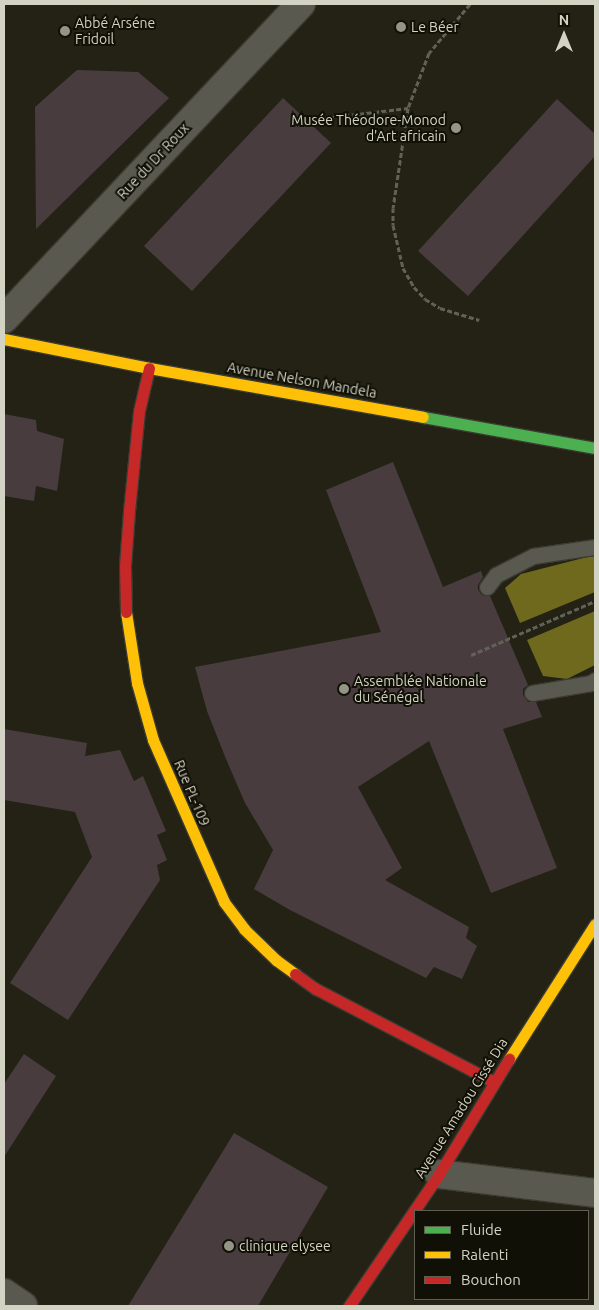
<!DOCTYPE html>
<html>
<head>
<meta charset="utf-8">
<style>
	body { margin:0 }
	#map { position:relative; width:599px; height:1310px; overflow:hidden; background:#232215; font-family:Ubuntu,sans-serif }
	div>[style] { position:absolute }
	.water>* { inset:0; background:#6e691d }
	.building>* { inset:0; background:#483c3f }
	.path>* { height:3px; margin-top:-1.5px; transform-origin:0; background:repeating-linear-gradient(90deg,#616157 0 5px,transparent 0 7.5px) }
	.roads { filter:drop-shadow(1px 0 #3c3b32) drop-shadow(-1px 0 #3c3b32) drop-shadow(0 1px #3c3b32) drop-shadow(0 -1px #3c3b32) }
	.lane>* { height:15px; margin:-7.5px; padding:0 7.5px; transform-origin:7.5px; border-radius:7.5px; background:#59594f }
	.street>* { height:28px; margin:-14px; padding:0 14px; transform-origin:14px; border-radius:14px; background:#59594f }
	.fast>* { height:11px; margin:-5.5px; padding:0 5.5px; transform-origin:5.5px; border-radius:5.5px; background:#4caf50 }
	.slow>* { height:11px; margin:-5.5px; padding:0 5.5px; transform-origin:5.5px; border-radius:5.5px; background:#ffc107 }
	.jam>* { height:11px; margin:-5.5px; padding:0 5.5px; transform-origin:5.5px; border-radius:5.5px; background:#c62828 }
	.dots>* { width:14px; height:14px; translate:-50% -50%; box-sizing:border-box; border:2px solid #101006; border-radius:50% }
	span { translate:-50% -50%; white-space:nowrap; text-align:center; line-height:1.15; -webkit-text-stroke:4px #101006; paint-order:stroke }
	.poi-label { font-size:14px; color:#d3d3c4 }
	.left { translate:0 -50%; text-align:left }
	.right { translate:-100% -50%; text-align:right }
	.street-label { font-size:14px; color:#d3d3c4 }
	.frame { position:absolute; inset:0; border:5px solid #d3d3c4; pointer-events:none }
	.legend { position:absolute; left:414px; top:1210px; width:175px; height:90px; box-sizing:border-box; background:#101006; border:1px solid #5e5e52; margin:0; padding:6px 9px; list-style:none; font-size:15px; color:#d3d3c4 }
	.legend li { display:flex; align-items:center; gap:10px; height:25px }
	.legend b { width:25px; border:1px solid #5e5e52 }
	.north { position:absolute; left:539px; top:10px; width:50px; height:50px; -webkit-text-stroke:4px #101006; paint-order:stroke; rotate:0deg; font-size:14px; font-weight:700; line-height:20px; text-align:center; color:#d3d3c4 }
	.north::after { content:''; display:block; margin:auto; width:18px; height:22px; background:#d3d3c4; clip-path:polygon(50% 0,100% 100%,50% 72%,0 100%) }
</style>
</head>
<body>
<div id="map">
	<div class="water">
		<div style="clip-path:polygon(595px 555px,595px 592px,520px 623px,505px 588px,521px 574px)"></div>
		<div style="clip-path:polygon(595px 611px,595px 665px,567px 679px,543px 676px,527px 640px)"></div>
	</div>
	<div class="building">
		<div style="clip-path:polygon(77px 70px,138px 72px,169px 98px,36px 229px,35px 107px)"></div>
		<div style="clip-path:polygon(283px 98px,331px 143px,192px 291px,144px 246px)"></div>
		<div style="clip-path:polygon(557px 99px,595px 134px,595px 156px,468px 296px,418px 251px)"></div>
		<div style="clip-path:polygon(4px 414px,36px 420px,37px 431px,64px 439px,57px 491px,36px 486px,34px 501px,4px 496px)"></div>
		<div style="clip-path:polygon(393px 462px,443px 587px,481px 571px,483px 577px,478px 585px,478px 590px,482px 595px,490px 596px,528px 685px,523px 689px,523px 695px,528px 702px,536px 702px,542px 717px,503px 729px,557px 868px,491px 893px,429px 741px,358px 787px,402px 868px,385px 880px,469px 927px,466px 938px,477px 946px,462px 979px,434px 967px,426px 978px,290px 910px,254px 889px,273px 850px,245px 803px,226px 759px,207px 711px,195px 667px,381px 632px,326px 490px)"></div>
		<div style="clip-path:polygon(4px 729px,87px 743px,85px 756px,120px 750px,134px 781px,143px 776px,166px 831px,157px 835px,167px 860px,157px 865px,160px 880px,68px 1020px,10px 983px,92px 857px,75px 812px,4px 800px)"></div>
		<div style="clip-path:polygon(24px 1054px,56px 1076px,4px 1157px,4px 1084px)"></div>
		<div style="clip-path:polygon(234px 1133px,328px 1187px,258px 1306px,128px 1306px)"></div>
	</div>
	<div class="path">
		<div style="left:470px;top:4px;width:64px;rotate:129.9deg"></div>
		<div style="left:429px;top:53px;width:59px;rotate:110.9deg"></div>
		<div style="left:408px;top:108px;width:101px;rotate:98.5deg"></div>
		<div style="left:393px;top:208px;width:17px;rotate:90deg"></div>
		<div style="left:393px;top:225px;width:44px;rotate:76.9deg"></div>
		<div style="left:403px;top:268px;width:22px;rotate:60deg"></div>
		<div style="left:414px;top:287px;width:16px;rotate:47deg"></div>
		<div style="left:425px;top:299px;width:17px;rotate:31deg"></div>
		<div style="left:440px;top:308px;width:41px;rotate:17.1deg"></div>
		<div style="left:307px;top:120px;width:102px;rotate:-6.8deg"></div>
		<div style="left:471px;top:655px;width:135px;rotate:-23.5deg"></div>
	</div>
	<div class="roads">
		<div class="lane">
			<div style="left:487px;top:587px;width:15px;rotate:-53deg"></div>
			<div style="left:496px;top:575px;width:42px;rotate:-27.2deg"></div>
			<div style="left:533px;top:556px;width:63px;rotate:-8.3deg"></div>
			<div style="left:532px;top:693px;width:60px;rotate:-9.6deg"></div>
			<div style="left:591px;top:683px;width:5px;rotate:-37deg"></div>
		</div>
		<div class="street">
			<div style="left:4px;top:319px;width:433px;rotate:-46.7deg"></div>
			<div style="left:439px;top:1174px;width:157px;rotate:6.9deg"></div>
			<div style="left:4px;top:1293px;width:23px;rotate:34deg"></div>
		</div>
		<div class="fast">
			<div style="left:423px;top:417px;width:175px;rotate:10.2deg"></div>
		</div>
		<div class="slow">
			<div style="left:4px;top:339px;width:148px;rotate:11.3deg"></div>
			<div style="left:149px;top:368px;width:278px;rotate:10.1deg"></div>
			<div style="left:126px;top:612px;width:72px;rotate:81.2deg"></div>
			<div style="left:137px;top:683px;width:59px;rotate:74.3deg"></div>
			<div style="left:153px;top:740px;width:177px;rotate:66.3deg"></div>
			<div style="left:224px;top:902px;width:34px;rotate:53deg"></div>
			<div style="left:244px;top:929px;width:45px;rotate:44.1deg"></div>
			<div style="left:276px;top:960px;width:24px;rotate:36deg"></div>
			<div style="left:509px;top:1059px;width:160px;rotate:-57.5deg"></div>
		</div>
		<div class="jam">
			<div style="left:126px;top:612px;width:46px;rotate:-91.2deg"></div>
			<div style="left:125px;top:566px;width:55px;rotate:-85.8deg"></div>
			<div style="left:129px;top:511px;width:100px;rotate:-84.3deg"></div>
			<div style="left:139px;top:411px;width:44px;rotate:-76.9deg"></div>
			<div style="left:295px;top:974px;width:26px;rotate:36deg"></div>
			<div style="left:316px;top:989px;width:201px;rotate:27.6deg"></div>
			<div style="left:349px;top:1306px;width:160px;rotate:-55.7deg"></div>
			<div style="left:439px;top:1174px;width:135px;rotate:-58.7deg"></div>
		</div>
	</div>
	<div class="dots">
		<div style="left:401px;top:27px;background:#959587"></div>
		<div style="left:65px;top:31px;background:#959587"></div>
		<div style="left:456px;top:128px;background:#959587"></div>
		<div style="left:344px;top:689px;background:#959587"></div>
		<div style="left:229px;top:1246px;background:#959587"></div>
	</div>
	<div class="poi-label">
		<span class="left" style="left:75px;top:31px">Abbé Arséne<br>Fridoil</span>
		<span class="left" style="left:411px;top:27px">Le Béer</span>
		<span class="right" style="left:446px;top:128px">Musée Théodore-Monod<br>d'Art africain</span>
		<span class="left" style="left:354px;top:689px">Assemblée Nationale<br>du Sénégal</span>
		<span class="left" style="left:239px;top:1246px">clinique elysee</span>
	</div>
	<div class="street-label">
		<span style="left:153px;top:161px;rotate:-47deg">Rue du Dr Roux</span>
		<span style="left:302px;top:380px;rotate:10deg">Avenue Nelson Mandela</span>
		<span style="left:192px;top:793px;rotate:67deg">Rue PL-109</span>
		<span style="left:461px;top:1108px;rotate:-58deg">Avenue Amadou Cissé Dia</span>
	</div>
	<div class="frame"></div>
	<ul class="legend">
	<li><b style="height:6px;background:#4caf50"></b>Fluide</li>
	<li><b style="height:6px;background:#ffc107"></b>Ralenti</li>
	<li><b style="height:6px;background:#c62828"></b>Bouchon</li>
	</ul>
	<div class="north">N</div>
</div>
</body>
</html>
